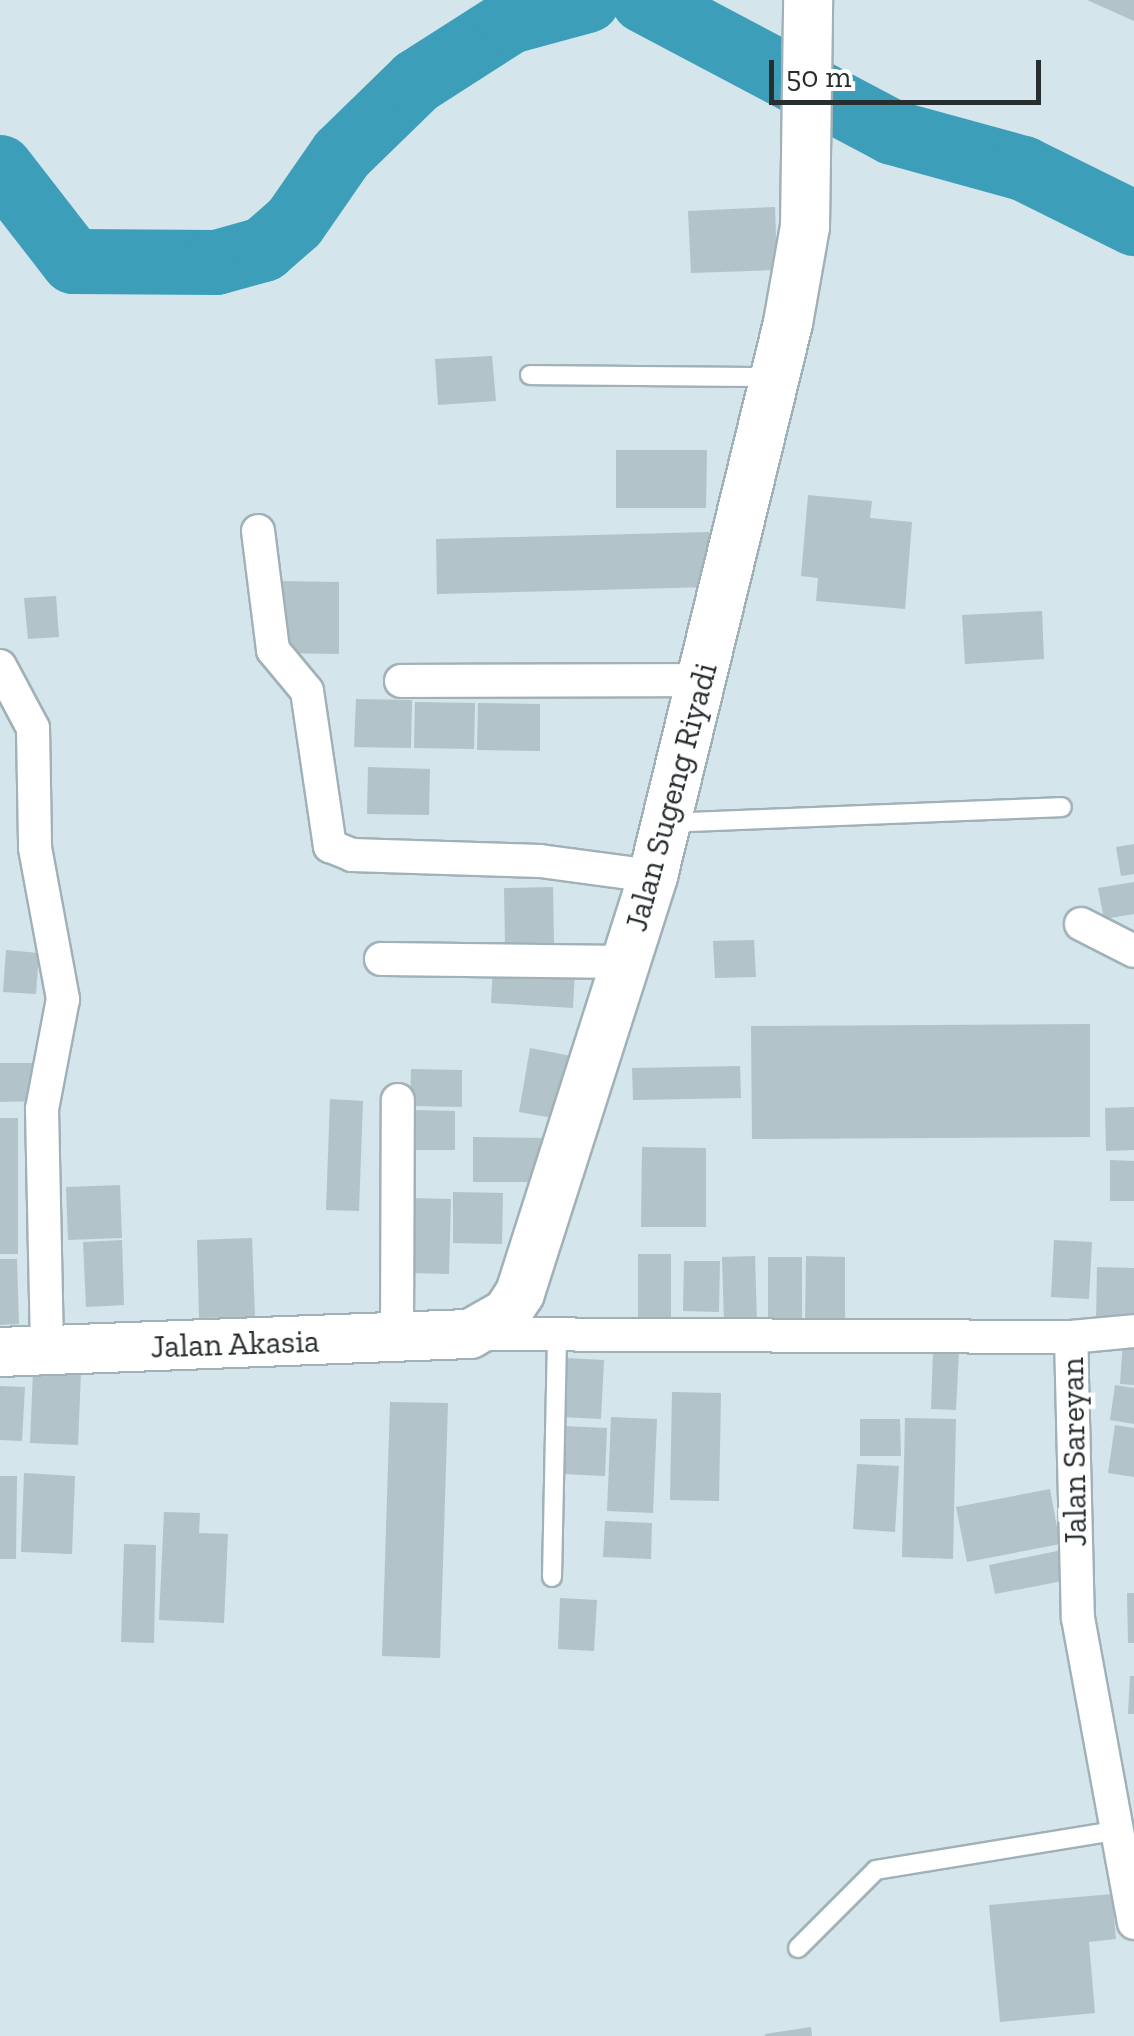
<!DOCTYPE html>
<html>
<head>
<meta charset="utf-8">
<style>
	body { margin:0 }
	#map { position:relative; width:1134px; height:2036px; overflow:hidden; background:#d4e5eb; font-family:"Zilla Slab",serif }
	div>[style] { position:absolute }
	.river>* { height:65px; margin:-32.5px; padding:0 32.5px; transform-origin:32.5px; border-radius:32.5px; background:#3d9eba }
	.building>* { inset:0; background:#b2c3c9 }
	.roads { filter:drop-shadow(2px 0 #a0b1b7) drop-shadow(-2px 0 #a0b1b7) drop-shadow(0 2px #a0b1b7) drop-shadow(0 -2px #a0b1b7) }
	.lane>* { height:18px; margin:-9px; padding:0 9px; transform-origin:9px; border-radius:9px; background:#fff }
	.street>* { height:32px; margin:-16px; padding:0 16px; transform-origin:16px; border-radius:16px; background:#fff }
	.secondary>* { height:48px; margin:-24px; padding:0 24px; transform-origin:24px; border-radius:24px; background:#fff }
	span { translate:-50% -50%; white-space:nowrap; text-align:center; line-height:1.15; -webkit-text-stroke:9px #fff; paint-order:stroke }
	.street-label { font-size:32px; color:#272e30 }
	.scale { position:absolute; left:769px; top:60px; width:272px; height:45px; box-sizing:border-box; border:5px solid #272e30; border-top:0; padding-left:12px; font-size:30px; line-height:35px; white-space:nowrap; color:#272e30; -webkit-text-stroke:8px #fff; paint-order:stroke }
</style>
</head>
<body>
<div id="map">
	<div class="river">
		<div style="left:643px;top:0;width:282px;rotate:27.9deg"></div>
		<div style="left:892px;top:132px;width:136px;rotate:15.4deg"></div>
		<div style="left:1023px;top:168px;width:124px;rotate:26.4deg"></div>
		<div style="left:0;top:167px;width:119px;rotate:52.2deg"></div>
		<div style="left:73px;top:261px;width:143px;rotate:0.4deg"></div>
		<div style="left:216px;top:262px;width:49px;rotate:-15.5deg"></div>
		<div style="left:263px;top:249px;width:41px;rotate:-41.1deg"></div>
		<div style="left:294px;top:222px;width:83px;rotate:-55.3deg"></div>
		<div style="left:341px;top:154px;width:105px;rotate:-44.2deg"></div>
		<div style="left:416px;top:81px;width:112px;rotate:-32.6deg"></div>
		<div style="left:510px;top:21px;width:80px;rotate:-15.3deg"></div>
	</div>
	<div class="building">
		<div style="clip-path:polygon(1087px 0,1134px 0,1134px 21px)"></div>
		<div style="clip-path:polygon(775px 207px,777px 270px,691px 273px,688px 211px)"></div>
		<div style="clip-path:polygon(492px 356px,496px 401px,438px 405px,435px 359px)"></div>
		<div style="clip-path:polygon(616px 450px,707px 450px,706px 508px,616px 508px)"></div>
		<div style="clip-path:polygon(808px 495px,872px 501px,870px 518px,912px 522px,905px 609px,816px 601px,818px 578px,801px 576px)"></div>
		<div style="clip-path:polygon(709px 532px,711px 587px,437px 594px,436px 539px)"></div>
		<div style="clip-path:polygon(280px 581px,339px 582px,339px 654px,278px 653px)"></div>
		<div style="clip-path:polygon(56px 596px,59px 637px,28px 639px,24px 598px)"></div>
		<div style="clip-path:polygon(1042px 611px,1044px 659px,965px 664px,962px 615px)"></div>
		<div style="clip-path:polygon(356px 699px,412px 700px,411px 748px,354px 747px)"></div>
		<div style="clip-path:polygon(415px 702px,475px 703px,474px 749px,414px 748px)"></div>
		<div style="clip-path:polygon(478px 703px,540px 704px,540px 751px,477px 750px)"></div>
		<div style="clip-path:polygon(368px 767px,430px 769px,429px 815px,367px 814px)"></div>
		<div style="clip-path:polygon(1134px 844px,1134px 874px,1121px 876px,1116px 847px)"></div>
		<div style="clip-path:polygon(1134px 882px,1134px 914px,1104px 919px,1098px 888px)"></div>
		<div style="clip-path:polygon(553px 887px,554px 943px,505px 945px,504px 888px)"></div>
		<div style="clip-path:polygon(754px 940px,756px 977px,715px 978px,713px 941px)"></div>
		<div style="clip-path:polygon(6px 950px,39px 953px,36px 994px,3px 992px)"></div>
		<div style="clip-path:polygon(493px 966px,575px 971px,573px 1008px,491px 1003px)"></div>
		<div style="clip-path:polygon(1090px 1024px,1090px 1137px,752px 1139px,751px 1026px)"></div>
		<div style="clip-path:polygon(530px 1048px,587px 1059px,575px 1122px,519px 1112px)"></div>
		<div style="clip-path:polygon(0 1063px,40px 1063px,41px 1101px,0 1102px)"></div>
		<div style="clip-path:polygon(740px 1066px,741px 1098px,633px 1100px,632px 1068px)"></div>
		<div style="clip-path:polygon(411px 1069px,462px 1070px,462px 1107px,410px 1106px)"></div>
		<div style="clip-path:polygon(330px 1099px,363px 1101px,359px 1211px,326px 1210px)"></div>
		<div style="clip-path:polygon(1134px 1107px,1134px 1150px,1106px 1151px,1105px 1108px)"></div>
		<div style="clip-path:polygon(415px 1110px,455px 1111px,455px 1150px,414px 1150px)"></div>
		<div style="clip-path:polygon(0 1118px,18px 1118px,18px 1254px,0 1254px)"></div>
		<div style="clip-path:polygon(473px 1137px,549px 1138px,549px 1182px,473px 1182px)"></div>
		<div style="clip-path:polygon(642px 1147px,706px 1148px,706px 1227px,641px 1227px)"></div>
		<div style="clip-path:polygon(1110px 1160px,1134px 1161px,1134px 1201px,1110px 1201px)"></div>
		<div style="clip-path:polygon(120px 1185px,122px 1238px,68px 1240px,66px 1187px)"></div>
		<div style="clip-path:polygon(453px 1192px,503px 1193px,502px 1244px,453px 1243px)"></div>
		<div style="clip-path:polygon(410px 1198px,451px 1199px,449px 1274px,409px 1273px)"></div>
		<div style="clip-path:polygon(252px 1238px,255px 1317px,199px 1318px,197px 1240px)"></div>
		<div style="clip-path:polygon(122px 1240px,124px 1305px,86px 1307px,83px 1242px)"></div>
		<div style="clip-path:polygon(1054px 1240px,1092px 1242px,1089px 1299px,1051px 1297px)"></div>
		<div style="clip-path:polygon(638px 1254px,671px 1254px,671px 1317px,638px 1317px)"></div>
		<div style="clip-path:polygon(755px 1256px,757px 1322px,724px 1323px,722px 1257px)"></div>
		<div style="clip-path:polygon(806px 1256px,845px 1257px,845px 1325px,805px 1324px)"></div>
		<div style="clip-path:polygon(768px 1257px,802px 1257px,802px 1323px,768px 1323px)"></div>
		<div style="clip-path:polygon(0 1259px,17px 1259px,19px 1324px,0 1325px)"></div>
		<div style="clip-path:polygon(684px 1261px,720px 1261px,719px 1312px,683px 1311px)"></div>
		<div style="clip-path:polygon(1097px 1267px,1134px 1268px,1134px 1322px,1096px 1321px)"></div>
		<div style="clip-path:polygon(1123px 1340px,1134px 1341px,1134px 1385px,1120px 1384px)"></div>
		<div style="clip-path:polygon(933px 1352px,959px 1352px,956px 1410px,931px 1409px)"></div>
		<div style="clip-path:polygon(565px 1358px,604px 1360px,601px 1419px,562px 1417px)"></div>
		<div style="clip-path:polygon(33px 1370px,81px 1372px,78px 1445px,30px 1443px)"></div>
		<div style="clip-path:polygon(1115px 1385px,1134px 1388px,1134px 1424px,1110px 1420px)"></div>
		<div style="clip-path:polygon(0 1386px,25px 1387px,22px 1441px,0 1440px)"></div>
		<div style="clip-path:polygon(672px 1392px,721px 1393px,719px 1501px,670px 1500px)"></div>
		<div style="clip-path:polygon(390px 1402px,448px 1403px,440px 1658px,382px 1656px)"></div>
		<div style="clip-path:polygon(611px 1417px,657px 1419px,653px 1513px,607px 1511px)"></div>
		<div style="clip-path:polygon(905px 1418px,956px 1419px,953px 1559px,902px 1557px)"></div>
		<div style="clip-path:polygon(860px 1419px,900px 1419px,901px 1456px,860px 1456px)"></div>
		<div style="clip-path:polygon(1115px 1425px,1134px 1428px,1134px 1477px,1108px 1473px)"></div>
		<div style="clip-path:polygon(563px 1426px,607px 1428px,605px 1476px,562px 1474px)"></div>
		<div style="clip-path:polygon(857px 1464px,899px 1466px,895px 1532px,853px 1529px)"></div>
		<div style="clip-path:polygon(24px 1473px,75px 1476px,72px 1554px,21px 1552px)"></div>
		<div style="clip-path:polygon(0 1476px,17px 1476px,16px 1559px,0 1559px)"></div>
		<div style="clip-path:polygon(1050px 1489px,1060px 1544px,967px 1562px,956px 1507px)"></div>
		<div style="clip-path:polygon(164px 1512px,200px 1513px,199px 1533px,228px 1534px,224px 1623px,159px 1620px)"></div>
		<div style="clip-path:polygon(605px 1521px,652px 1523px,651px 1559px,603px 1557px)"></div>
		<div style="clip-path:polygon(124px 1544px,156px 1545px,154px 1643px,121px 1642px)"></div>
		<div style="clip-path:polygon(1067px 1549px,1073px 1579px,995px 1594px,989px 1565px)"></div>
		<div style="clip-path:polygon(1127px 1593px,1134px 1593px,1134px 1643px,1128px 1643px)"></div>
		<div style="clip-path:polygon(560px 1598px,597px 1600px,594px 1651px,558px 1649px)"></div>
		<div style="clip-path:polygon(1130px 1676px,1134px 1676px,1134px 1714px,1128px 1714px)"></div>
		<div style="clip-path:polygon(1112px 1894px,1116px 1939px,1089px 1942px,1095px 2013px,1000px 2022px,989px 1905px)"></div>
		<div style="clip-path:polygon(811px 2027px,812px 2036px,765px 2036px,765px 2034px)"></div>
	</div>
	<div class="roads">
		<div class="lane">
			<div style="left:530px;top:375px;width:244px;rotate:0.5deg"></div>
			<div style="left:667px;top:823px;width:395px;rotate:-2.3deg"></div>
			<div style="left:552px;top:1577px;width:243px;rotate:-88.8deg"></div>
			<div style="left:798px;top:1948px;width:110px;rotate:-45deg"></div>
			<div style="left:876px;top:1870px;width:241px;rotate:-9.3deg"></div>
		</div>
		<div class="street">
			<div style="left:258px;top:531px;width:120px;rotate:82.8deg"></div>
			<div style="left:273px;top:650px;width:53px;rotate:50.3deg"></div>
			<div style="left:307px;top:691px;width:157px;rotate:81.6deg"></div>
			<div style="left:330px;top:846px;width:24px;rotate:22deg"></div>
			<div style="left:352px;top:855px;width:188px;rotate:1.8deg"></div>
			<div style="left:540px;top:861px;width:114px;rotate:7.6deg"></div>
			<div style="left:0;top:666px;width:70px;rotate:62deg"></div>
			<div style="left:33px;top:728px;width:120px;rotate:89deg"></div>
			<div style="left:35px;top:848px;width:154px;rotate:79.5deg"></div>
			<div style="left:63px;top:999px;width:112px;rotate:100.8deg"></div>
			<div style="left:42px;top:1109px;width:242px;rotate:88.8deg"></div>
			<div style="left:401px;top:681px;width:302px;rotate:-0.2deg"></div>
			<div style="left:1081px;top:924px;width:59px;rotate:27deg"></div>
			<div style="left:381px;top:959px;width:246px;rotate:0.7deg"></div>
			<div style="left:474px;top:1334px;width:597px;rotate:0.29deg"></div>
			<div style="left:1071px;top:1337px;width:281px;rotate:88.6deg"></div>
			<div style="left:1078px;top:1618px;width:310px;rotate:79.6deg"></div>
			<div style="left:397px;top:1337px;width:237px;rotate:-89.8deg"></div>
			<div style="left:1071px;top:1337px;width:63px;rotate:-5.4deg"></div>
		</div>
		<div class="secondary">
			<div style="left:0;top:1352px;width:470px;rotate:-2.2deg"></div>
			<div style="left:470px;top:1334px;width:43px;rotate:-29.6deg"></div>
			<div style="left:507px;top:1313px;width:24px;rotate:-57deg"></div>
			<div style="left:520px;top:1293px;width:438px;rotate:-72.3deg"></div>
			<div style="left:653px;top:876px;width:569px;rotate:-76.28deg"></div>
			<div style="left:788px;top:323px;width:97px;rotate:-80deg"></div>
			<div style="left:805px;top:227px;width:227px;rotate:-89.2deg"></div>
		</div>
	</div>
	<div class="street-label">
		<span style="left:671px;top:797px;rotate:-75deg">Jalan Sugeng Riyadi</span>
		<span style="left:235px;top:1344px;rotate:-2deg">Jalan Akasia</span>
		<span style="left:1074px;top:1452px;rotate:-91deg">Jalan Sareyan</span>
	</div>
	<div class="scale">50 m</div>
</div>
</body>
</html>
